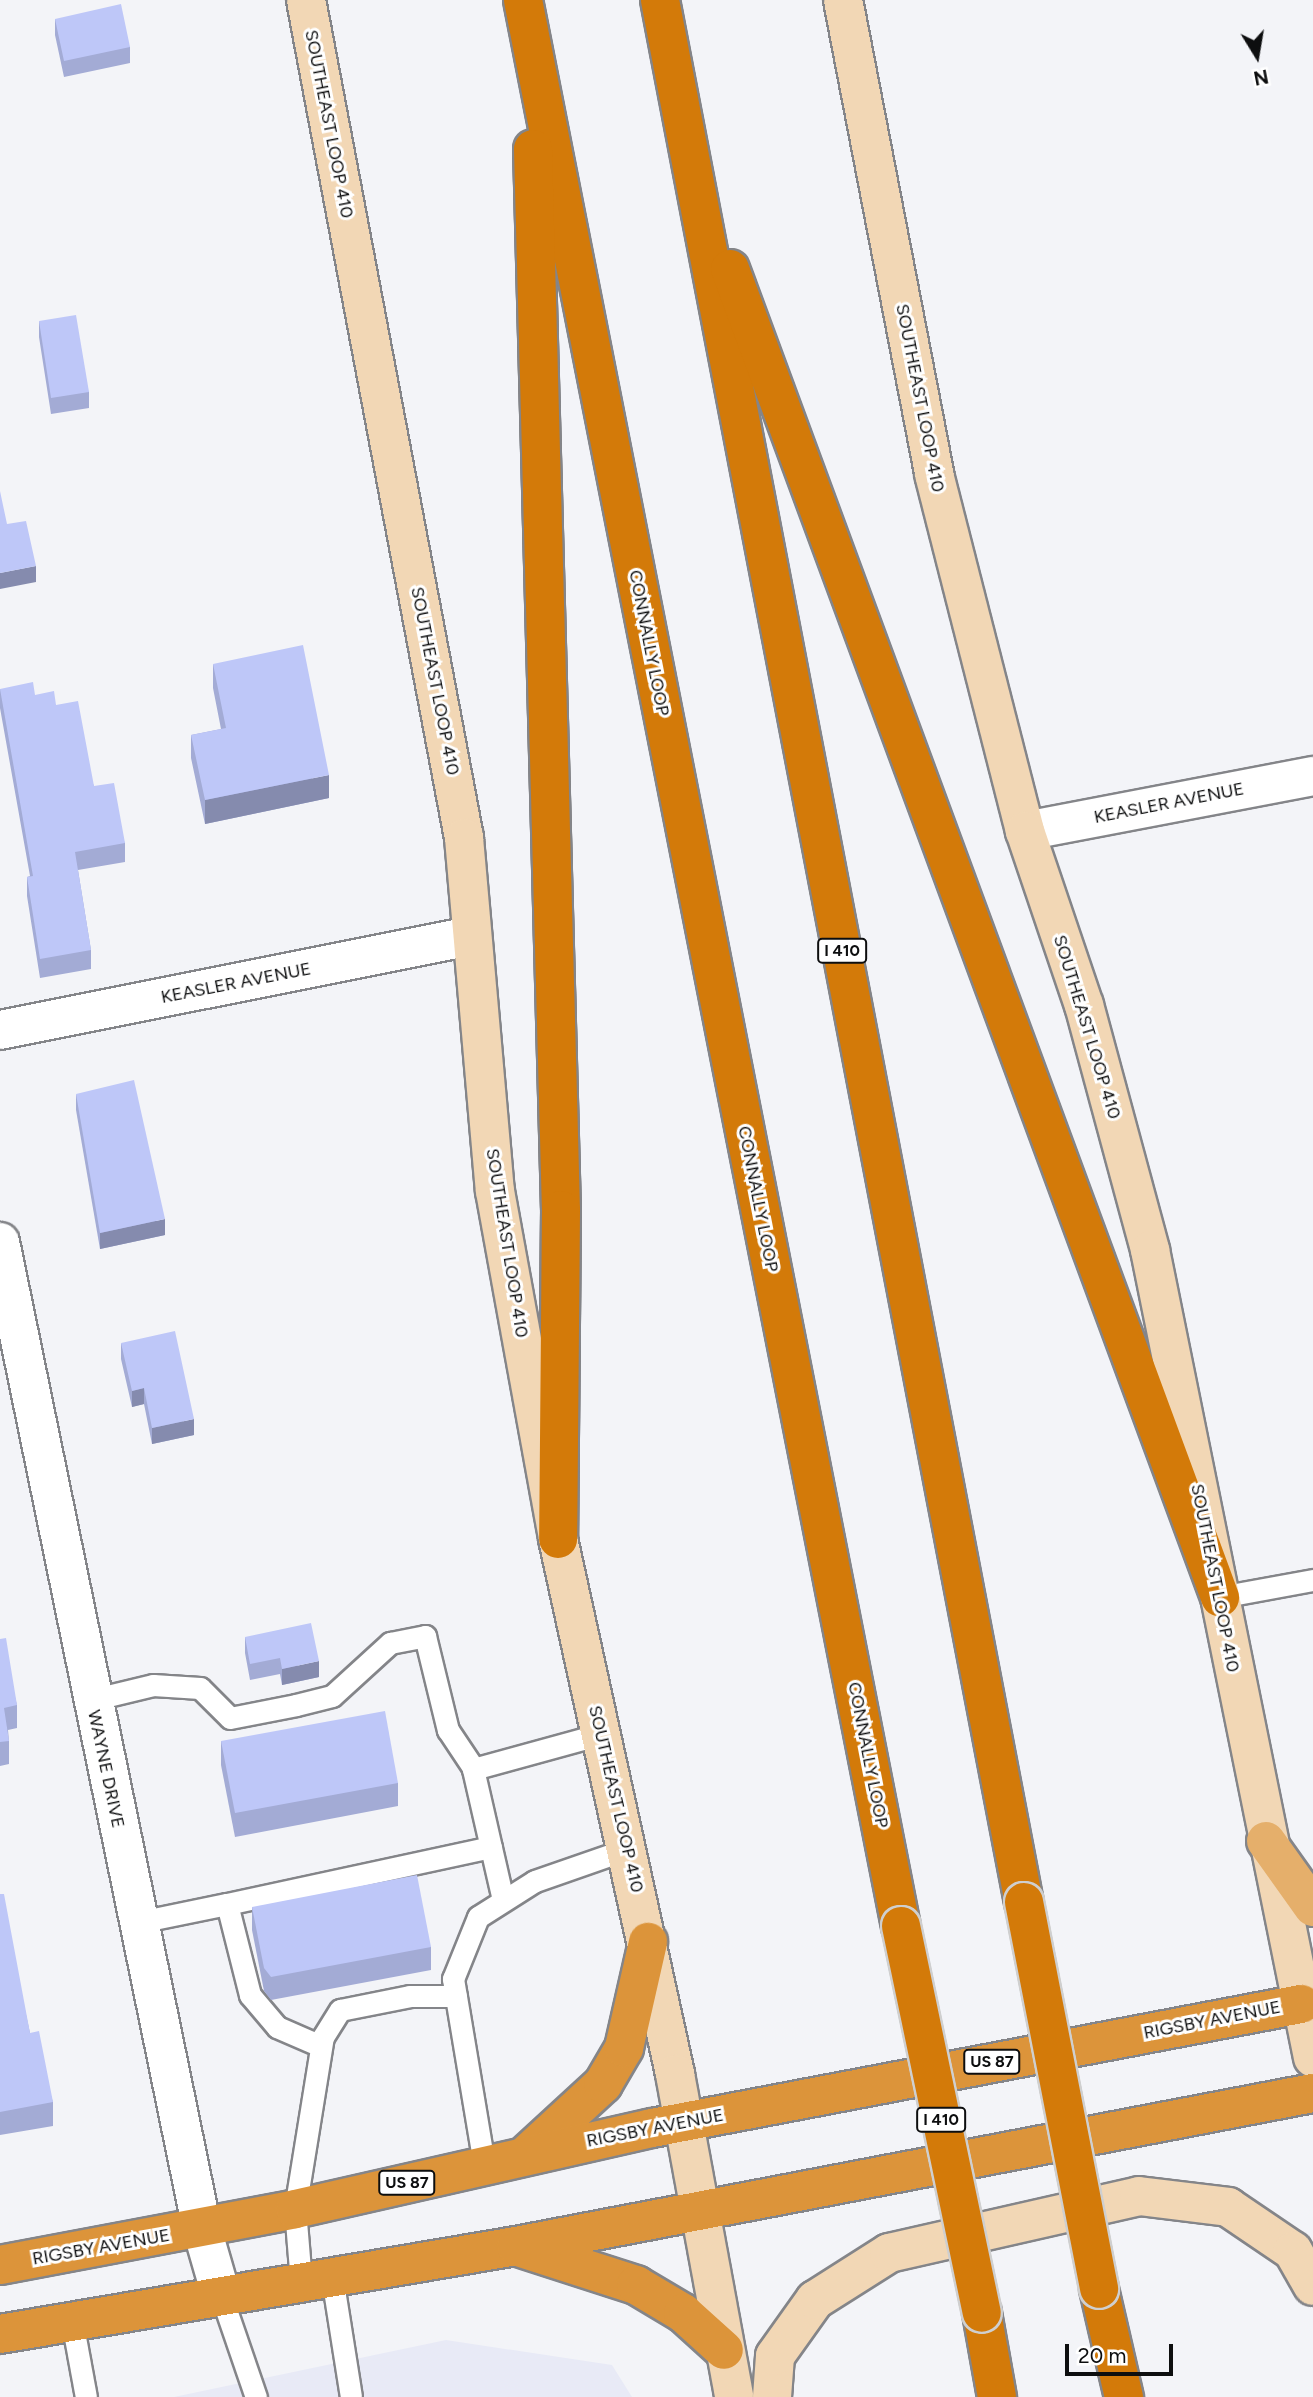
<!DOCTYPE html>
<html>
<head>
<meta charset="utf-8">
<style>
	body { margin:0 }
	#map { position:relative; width:1313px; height:2397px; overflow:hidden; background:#f3f4f8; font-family:Figtree,sans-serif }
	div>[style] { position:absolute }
	.built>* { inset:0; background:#e8eaf6 }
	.roads { filter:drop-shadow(2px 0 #848589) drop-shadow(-2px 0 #848589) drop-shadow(0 2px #848589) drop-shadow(0 -2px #848589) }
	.service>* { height:21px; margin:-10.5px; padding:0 10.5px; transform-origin:10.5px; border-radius:10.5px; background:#fff }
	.minor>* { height:38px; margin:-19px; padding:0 19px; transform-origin:19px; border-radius:19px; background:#fff }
	.secondary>* { height:38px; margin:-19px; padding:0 19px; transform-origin:19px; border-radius:19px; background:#f2d7b5 }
	.primary>* { height:38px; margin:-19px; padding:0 19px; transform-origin:19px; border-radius:19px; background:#e5af6b }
	.trunk>* { height:38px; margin:-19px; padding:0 19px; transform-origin:19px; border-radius:19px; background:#dc943a }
	.motorway>* { height:38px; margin:-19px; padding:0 19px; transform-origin:19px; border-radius:19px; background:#d37a09 }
	.bridges { filter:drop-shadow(2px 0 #cfcfcf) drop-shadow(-2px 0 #cfcfcf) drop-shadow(0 2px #cfcfcf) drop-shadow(0 -2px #cfcfcf) }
	.motorway-bridge>* { height:38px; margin:-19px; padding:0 19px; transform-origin:19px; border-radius:19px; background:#d37a09 }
	.wall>* { inset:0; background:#a3abd5 }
	.shaded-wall>* { inset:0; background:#858bae }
	.building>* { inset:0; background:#bec7f8 }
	span { translate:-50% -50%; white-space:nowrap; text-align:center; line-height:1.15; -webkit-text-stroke:6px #fff; paint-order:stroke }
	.shield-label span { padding:2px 5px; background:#fff; border:2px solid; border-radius:5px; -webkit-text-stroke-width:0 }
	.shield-label { font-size:16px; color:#0d0e0f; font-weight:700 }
	.street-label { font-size:18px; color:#0d0e0f }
	.north { position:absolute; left:1222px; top:21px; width:70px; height:70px; -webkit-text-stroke:5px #fff; paint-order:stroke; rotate:169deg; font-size:19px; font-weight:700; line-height:28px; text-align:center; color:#0d0e0f }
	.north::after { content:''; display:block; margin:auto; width:24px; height:32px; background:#0d0e0f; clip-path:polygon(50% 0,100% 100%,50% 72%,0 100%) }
	.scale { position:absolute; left:1065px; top:2344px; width:108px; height:32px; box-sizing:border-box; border:4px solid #0d0e0f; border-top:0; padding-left:9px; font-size:21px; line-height:24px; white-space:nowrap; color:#0d0e0f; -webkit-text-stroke:5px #fff; paint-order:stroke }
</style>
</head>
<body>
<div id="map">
	<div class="built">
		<div style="clip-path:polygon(446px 2340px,612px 2365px,632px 2397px,174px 2397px)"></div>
	</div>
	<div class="roads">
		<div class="service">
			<div style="left:1220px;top:1597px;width:95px;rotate:-10.4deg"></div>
			<div style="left:91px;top:1700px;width:64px;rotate:-13.6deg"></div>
			<div style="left:153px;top:1685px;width:47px;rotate:3.7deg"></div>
			<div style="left:200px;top:1688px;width:42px;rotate:45deg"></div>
			<div style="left:230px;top:1718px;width:67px;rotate:-11.1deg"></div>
			<div style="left:296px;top:1705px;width:37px;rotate:-14deg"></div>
			<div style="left:332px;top:1696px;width:79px;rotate:-42.4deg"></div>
			<div style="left:390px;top:1643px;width:36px;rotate:-11deg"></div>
			<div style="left:425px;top:1636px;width:97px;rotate:76.3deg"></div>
			<div style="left:448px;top:1730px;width:47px;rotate:56.3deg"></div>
			<div style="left:503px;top:1900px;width:134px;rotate:-102.9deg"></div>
			<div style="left:473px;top:1769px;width:133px;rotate:-15.3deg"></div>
			<div style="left:227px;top:1904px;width:270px;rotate:-12.2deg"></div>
			<div style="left:139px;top:1922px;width:90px;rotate:-11.6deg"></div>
			<div style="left:227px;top:1904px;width:94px;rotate:75.8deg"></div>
			<div style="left:250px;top:1995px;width:42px;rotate:49.8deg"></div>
			<div style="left:277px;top:2027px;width:48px;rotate:23.4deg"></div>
			<div style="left:484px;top:2164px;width:188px;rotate:-99.5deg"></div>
			<div style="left:453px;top:1979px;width:67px;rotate:-68deg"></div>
			<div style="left:478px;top:1917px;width:67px;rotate:-32.3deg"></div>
			<div style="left:535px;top:1881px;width:97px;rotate:-19.2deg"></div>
			<div style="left:332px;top:2277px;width:121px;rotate:81deg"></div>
			<div style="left:301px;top:2282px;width:73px;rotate:-94.7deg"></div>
			<div style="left:295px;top:2209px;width:174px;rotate:-80.8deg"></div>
			<div style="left:323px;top:2037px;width:32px;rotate:-58deg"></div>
			<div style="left:340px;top:2010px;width:71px;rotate:-11.3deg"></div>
			<div style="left:410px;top:1996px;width:46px"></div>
			<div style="left:221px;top:2295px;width:108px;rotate:71.1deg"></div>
			<div style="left:72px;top:2321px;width:77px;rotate:79.6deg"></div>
		</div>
		<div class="minor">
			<div style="left:1025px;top:831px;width:293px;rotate:-10.8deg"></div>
			<div style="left:0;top:1030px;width:480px;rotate:-11.3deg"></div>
			<div style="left:0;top:1242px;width:1007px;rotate:78.43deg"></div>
			<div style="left:202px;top:2229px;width:69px;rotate:73.9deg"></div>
		</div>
		<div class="secondary">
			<div style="left:306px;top:0;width:853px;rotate:79.32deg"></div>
			<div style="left:464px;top:838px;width:354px;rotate:85deg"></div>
			<div style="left:495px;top:1191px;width:354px;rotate:79.7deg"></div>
			<div style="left:558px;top:1539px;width:548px;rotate:77.66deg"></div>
			<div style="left:675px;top:2074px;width:328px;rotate:79.6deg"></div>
			<div style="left:843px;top:0;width:483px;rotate:79.1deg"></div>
			<div style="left:934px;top:474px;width:368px;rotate:75.7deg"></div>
			<div style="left:1025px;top:831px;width:184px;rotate:71.3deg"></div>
			<div style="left:1084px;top:1005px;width:254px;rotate:74.9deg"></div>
			<div style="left:1150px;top:1250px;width:824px;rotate:78.59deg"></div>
			<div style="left:772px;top:2397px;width:41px;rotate:-85.8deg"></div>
			<div style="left:775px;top:2356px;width:69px;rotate:-54.5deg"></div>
			<div style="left:815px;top:2300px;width:88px;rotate:-32.4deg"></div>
			<div style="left:889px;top:2253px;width:256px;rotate:-12.8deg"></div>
			<div style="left:1139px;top:2196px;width:90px;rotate:7deg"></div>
			<div style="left:1228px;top:2207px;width:78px;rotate:34.1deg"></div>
			<div style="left:1293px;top:2251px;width:40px;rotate:60.3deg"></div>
		</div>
		<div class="primary">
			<div style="left:1266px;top:1841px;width:81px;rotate:54.5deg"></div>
		</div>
		<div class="trunk">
			<div style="left:528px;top:2153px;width:102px;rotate:-42.6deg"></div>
			<div style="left:603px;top:2084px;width:42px;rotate:-59.7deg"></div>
			<div style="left:624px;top:2048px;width:109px;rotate:-77.2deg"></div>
			<div style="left:524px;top:2249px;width:118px;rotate:17.8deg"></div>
			<div style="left:636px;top:2285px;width:55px;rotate:30.8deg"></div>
			<div style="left:683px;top:2313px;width:55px;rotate:42.1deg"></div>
			<div style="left:0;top:2265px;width:300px;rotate:-10.7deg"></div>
			<div style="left:295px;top:2209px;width:366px;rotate:-12.8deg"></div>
			<div style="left:652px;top:2128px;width:661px;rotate:-10.82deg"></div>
			<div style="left:0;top:2334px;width:523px;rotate:-9.68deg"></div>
			<div style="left:516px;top:2246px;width:812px;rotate:-10.87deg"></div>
		</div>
		<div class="motorway">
			<div style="left:523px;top:0;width:1963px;rotate:78.9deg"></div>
			<div style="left:660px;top:0;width:1937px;rotate:79.17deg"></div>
			<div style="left:533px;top:149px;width:1061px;rotate:88.49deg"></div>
			<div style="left:561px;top:1210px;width:329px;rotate:90.5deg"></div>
			<div style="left:730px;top:269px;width:1416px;rotate:69.75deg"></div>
			<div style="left:1099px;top:2289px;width:111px;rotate:77deg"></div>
			<div style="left:982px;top:2313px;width:85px;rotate:79.9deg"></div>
		</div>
	</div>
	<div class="bridges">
		<div class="motorway-bridge">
			<div style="left:1024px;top:1902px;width:394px;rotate:79deg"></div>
			<div style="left:901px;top:1926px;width:395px;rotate:78.2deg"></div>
		</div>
	</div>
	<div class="wall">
		<div style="clip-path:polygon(55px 19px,130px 47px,130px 63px,64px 77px,55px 35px)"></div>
		<div style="clip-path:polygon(39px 321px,89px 392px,89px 408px,51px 414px,39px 337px)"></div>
		<div style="clip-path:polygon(213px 664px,329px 798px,205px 824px,191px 758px,191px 735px,221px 729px,213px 688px)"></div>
		<div style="clip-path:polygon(0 689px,35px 695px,56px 705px,94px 786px,125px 843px,125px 862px,78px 870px,91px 950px,91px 969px,40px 978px,27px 896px,27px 877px,30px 876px,0 708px)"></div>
		<div style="clip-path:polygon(76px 1094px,165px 1235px,100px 1249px,76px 1110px)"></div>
		<div style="clip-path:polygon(121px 1343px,194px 1435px,152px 1444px,144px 1404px,132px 1407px,121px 1359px)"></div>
		<div style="clip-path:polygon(245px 1637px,319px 1677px,282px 1685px,280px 1674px,250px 1680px,245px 1653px)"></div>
		<div style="clip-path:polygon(0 1639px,17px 1705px,17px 1728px,8px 1730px,9px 1741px,9px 1764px,0 1766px)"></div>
		<div style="clip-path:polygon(221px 1741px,398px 1783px,398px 1806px,235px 1837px,221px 1765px)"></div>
		<div style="clip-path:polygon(0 1894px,30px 2033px,53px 2102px,53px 2126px,0 2135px)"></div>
		<div style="clip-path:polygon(252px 1907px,431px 1947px,431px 1970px,271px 2000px,264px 1991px,252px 1930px)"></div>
	</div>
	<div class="shaded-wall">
		<div style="clip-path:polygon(36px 566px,36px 582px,0 589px,0 573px)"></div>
		<div style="clip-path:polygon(329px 775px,329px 798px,205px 824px,205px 800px)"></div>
		<div style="clip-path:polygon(165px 1219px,165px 1235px,100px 1249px,100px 1233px)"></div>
		<div style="clip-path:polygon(144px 1388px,144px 1404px,132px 1407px,132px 1391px)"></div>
		<div style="clip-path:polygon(194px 1419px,194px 1435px,152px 1444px,152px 1428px)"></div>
		<div style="clip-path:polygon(319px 1661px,319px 1677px,282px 1685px,282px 1669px)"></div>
	</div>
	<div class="building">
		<div style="clip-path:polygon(121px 4px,130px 47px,64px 61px,55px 19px)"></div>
		<div style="clip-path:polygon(76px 315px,89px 392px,51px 398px,39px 321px)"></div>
		<div style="clip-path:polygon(0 491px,7px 524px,26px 521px,36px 566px,0 573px)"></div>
		<div style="clip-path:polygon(303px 645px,329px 775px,205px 800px,191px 735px,226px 728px,213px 664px)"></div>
		<div style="clip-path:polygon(33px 682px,35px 695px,54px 691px,56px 705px,78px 701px,94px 786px,114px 783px,125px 843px,75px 852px,91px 950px,40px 959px,27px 877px,33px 876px,0 689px)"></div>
		<div style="clip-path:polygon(134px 1080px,165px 1219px,100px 1233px,76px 1094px)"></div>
		<div style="clip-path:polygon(175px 1331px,194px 1419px,152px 1428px,144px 1388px,132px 1391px,121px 1343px)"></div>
		<div style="clip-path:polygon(311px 1623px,319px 1661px,282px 1669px,280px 1658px,250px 1664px,245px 1637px)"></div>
		<div style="clip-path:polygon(6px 1638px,17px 1705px,4px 1708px,9px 1741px,0 1742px,0 1639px)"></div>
		<div style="clip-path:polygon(385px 1711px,398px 1783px,235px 1813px,221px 1741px)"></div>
		<div style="clip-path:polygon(417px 1875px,431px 1947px,271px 1977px,264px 1968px,252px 1907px)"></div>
		<div style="clip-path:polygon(0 1894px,4px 1894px,30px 2033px,39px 2031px,53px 2102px,0 2112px)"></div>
	</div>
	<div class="shield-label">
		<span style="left:842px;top:951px">I 410</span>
		<span style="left:992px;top:2062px">US 87</span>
		<span style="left:941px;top:2120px">I 410</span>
		<span style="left:407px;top:2183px">US 87</span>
	</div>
	<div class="street-label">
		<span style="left:329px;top:124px;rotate:79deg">SOUTHEAST LOOP 410</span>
		<span style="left:920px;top:398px;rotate:79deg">SOUTHEAST LOOP 410</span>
		<span style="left:649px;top:643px;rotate:79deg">CONNALLY LOOP</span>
		<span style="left:435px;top:681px;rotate:79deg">SOUTHEAST LOOP 410</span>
		<span style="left:1169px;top:803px;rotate:-11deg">KEASLER AVENUE</span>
		<span style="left:236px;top:983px;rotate:-11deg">KEASLER AVENUE</span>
		<span style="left:1087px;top:1027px;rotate:73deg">SOUTHEAST LOOP 410</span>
		<span style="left:758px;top:1199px;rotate:79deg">CONNALLY LOOP</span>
		<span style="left:507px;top:1243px;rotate:81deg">SOUTHEAST LOOP 410</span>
		<span style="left:1215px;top:1578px;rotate:79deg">SOUTHEAST LOOP 410</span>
		<span style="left:868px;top:1755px;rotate:79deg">CONNALLY LOOP</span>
		<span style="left:106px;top:1769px;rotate:78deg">WAYNE DRIVE</span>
		<span style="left:616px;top:1799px;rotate:77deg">SOUTHEAST LOOP 410</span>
		<span style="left:1212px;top:2020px;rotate:-11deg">RIGSBY AVENUE</span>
		<span style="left:655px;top:2128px;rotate:-11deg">RIGSBY AVENUE</span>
		<span style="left:101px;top:2247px;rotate:-10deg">RIGSBY AVENUE</span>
	</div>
	<div class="north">N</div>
	<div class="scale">20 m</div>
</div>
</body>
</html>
